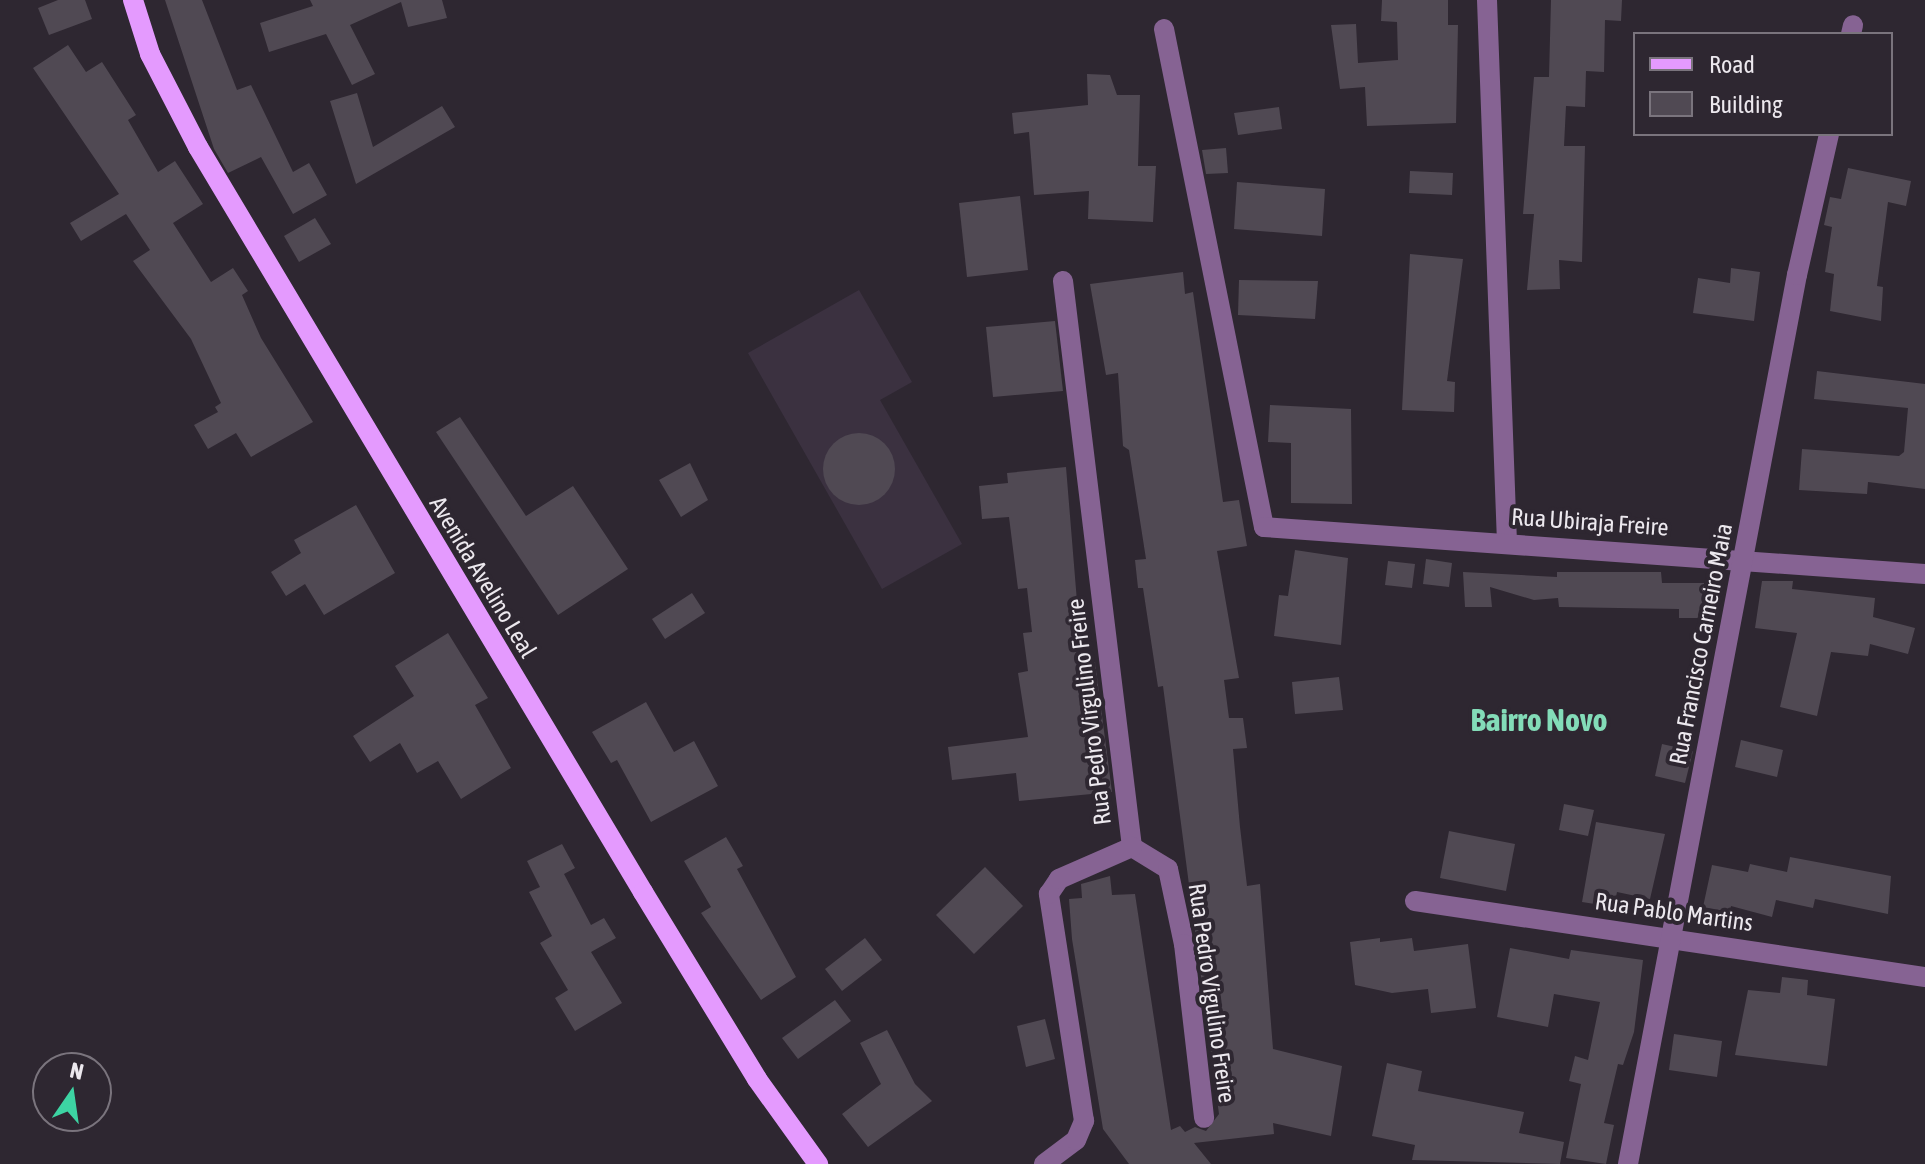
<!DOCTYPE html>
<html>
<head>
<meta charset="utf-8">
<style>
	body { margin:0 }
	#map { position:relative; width:1925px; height:1164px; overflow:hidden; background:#2e2731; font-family:"Asap Condensed",sans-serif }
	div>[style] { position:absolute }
	.built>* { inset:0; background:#3b3140 }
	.building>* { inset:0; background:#504953 }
	.round { border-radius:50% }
	.minor>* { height:20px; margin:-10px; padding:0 10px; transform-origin:10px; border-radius:10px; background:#866393 }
	.major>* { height:20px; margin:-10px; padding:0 10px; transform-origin:10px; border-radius:10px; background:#e49afe }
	span { translate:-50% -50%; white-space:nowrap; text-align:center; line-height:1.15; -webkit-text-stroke:8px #2e2731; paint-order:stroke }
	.street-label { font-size:24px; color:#ece8ee }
	.district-label { font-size:32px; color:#83dcb8; font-weight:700 }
	.legend { position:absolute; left:1633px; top:32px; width:260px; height:104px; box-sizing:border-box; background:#2e2731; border:2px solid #7a747d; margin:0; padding:10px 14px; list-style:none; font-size:24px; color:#ece8ee }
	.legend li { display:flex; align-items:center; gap:16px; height:40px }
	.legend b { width:40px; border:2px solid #7a747d }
	.north { position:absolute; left:32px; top:1052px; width:80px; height:80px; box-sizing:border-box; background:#2e2731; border:2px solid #7a747d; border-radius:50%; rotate:13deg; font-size:22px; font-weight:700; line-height:32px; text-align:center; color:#ece8ee }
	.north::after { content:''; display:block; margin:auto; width:28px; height:36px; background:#3dd4a3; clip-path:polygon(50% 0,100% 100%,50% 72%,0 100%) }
</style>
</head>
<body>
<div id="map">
	<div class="built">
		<div style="clip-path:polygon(859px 290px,912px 382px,880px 400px,962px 544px,882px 589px,748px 353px)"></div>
	</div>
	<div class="building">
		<div style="clip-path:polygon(58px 0,85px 0,92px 19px,49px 35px,38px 8px)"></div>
		<div style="clip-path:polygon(165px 0,202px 0,237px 90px,251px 85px,293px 172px,309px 163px,327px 195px,293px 214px,261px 157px,228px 173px,214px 149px)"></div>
		<div style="clip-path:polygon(310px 0,442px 0,447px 18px,408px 27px,401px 2px,350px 25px,375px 74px,352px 85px,326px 34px,269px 52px,260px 23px,313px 6px)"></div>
		<div style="clip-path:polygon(1382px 0,1448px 0,1448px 25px,1458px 25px,1456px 123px,1367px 126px,1365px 87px,1340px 89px,1331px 25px,1356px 24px,1358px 63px,1398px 60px,1397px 22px,1381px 21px)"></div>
		<div style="clip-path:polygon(1551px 0,1622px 0,1621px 21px,1605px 20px,1604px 72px,1586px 71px,1585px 107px,1566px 106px,1564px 146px,1585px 146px,1582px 262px,1559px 260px,1560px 289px,1527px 290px,1534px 214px,1523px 214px,1534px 77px,1549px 77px)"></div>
		<div style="clip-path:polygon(68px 45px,86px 72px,102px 62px,136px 115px,128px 120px,158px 172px,175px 161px,203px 204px,173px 223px,211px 282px,233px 268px,248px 291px,242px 295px,261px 338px,313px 422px,251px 457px,236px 433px,208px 449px,194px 425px,218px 412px,215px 407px,221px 403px,191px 339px,133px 261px,150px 250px,126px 214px,81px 241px,70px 223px,119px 194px,33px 68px)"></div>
		<div style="clip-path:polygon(1087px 74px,1110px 75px,1117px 95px,1140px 95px,1138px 166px,1156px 166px,1153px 222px,1088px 219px,1089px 191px,1034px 195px,1029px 132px,1014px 134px,1012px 113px,1088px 105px)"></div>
		<div style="clip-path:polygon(357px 93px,373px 147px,442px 106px,455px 127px,356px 184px,330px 101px)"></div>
		<div style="clip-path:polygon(1279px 107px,1282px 129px,1238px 135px,1234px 113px)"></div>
		<div style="clip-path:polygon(1226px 148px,1228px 173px,1206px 174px,1202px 150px)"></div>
		<div style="clip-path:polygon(1848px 168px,1911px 181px,1906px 206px,1888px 202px,1877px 286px,1883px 287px,1881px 321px,1830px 311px,1834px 274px,1825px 272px,1832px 227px,1824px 225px,1830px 197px,1841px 199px)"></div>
		<div style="clip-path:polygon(1410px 171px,1453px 173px,1452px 195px,1409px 193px)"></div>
		<div style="clip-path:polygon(1237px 182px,1325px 189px,1322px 236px,1234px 229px)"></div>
		<div style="clip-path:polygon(1020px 196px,1028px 270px,967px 277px,959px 203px)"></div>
		<div style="clip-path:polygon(315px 218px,331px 244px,299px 262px,284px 236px)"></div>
		<div style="clip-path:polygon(1410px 254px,1463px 259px,1447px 381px,1455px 382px,1454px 412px,1402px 410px)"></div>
		<div style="clip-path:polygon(1731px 268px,1760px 272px,1754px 321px,1693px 313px,1698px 278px,1730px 283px)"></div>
		<div style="clip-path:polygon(1183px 272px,1185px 294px,1193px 292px,1223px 502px,1239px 500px,1247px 546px,1217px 551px,1239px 678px,1224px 680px,1229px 718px,1243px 718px,1247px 748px,1233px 749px,1240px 827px,1247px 886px,1260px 884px,1273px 1049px,1342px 1066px,1331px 1136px,1273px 1123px,1274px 1134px,1194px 1143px,1211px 1164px,1129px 1164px,1103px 1129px,1072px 939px,1069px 899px,1082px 898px,1081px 884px,1110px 876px,1112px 895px,1135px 894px,1171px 1130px,1180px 1126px,1185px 1132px,1195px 1127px,1206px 1131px,1219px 1114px,1163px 686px,1158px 687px,1143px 588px,1138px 588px,1135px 560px,1146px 559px,1129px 450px,1123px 446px,1118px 373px,1106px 375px,1090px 284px)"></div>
		<div style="clip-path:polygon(1239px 280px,1318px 281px,1315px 319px,1238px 315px)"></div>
		<div style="clip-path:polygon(1055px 321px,1063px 391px,993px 397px,986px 327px)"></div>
		<div style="clip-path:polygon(1817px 371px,1925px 384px,1925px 489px,1868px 482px,1867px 494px,1799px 490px,1802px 449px,1899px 456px,1904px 452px,1908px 408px,1814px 399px)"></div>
		<div style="clip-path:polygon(1270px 405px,1351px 409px,1352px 504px,1291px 503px,1291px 443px,1268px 442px)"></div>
		<div style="clip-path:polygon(460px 417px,526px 516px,573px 486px,628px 569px,558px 615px,436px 432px)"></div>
		<div class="round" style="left:823px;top:433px;width:72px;height:72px"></div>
		<div style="clip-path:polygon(690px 463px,708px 500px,681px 517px,659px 480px)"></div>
		<div style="clip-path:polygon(1066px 467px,1079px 626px,1084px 625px,1088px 663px,1095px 662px,1112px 792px,1019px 801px,1016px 773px,952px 780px,948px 747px,1028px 737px,1018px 673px,1028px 671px,1023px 633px,1032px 632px,1027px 588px,1018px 589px,1009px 517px,982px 519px,979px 486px,1008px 483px,1007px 473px)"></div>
		<div style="clip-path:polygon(356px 505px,395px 573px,324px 615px,305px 584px,286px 596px,271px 572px,301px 553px,294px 540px)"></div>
		<div style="clip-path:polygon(1295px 550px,1348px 558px,1341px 645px,1274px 636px,1279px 595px,1288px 596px)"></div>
		<div style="clip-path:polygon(1426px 559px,1452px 563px,1449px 587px,1423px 584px)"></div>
		<div style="clip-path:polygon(1388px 561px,1415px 564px,1412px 588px,1385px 585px)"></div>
		<div style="clip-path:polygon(1463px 572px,1557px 577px,1557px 572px,1661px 572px,1662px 583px,1704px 583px,1706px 618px,1679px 618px,1679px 609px,1559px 607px,1558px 598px,1534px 600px,1490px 587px,1492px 607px,1465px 607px)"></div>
		<div style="clip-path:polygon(1762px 581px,1793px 581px,1792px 589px,1875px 598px,1873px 617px,1915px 628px,1908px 654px,1870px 644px,1868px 656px,1831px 652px,1817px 716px,1780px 707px,1797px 633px,1755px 628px)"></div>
		<div style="clip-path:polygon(692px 593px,705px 613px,665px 639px,652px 619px)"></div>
		<div style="clip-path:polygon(448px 633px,488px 698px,475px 705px,511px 768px,461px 799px,438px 761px,417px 773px,400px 743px,370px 762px,353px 736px,414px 696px,395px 666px)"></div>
		<div style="clip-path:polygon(1339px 677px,1343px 710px,1295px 714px,1292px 682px)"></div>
		<div style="clip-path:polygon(646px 702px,674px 752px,694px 741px,718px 786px,651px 822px,617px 760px,611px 763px,592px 732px)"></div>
		<div style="clip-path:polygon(1741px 740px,1783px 750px,1777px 777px,1735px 767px)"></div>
		<div style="clip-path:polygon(1662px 744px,1693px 751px,1685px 783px,1655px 776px)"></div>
		<div style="clip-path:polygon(1564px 804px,1594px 810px,1588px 836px,1559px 830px)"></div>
		<div style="clip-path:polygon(1596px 822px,1665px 834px,1650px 899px,1617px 892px,1614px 907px,1582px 902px)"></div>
		<div style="clip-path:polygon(1449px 831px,1515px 844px,1506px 891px,1440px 878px)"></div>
		<div style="clip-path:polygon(726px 837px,743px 866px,737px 869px,796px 977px,761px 1000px,701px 913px,711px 907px,684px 861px)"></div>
		<div style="clip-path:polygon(562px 844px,575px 868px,564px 874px,591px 925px,604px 918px,616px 938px,591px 952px,622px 1003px,575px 1031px,555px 998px,568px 990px,540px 943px,552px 936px,529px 892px,540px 887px,527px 861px)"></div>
		<div style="clip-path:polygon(1790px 857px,1891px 876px,1888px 914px,1815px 899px,1813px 908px,1776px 900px,1772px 917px,1731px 906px,1730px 912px,1703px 907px,1712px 865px,1748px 872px,1750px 864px,1787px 872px)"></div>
		<div style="clip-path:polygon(985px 867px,1023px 906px,974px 954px,936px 915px)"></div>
		<div style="clip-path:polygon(865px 938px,882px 960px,842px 991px,825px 969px)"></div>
		<div style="clip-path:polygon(1380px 938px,1380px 942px,1412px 938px,1414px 951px,1468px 944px,1476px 1008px,1431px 1013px,1428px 989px,1392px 993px,1355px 985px,1350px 942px)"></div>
		<div style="clip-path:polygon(1510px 948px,1569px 959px,1571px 950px,1643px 960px,1634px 1032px,1623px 1065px,1618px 1064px,1604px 1123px,1614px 1125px,1606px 1164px,1566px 1158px,1581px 1084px,1569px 1081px,1575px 1056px,1588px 1060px,1600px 1002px,1554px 994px,1548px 1027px,1497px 1017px)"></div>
		<div style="clip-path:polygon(1782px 977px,1808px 980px,1807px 995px,1835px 999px,1827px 1066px,1735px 1055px,1748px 990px,1780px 993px)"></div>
		<div style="clip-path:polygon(835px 1000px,851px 1021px,798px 1059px,782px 1038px)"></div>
		<div style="clip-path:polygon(1045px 1019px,1055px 1059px,1026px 1067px,1017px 1026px)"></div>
		<div style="clip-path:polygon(887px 1030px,915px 1084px,932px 1101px,868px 1147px,842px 1114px,881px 1084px,860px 1043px)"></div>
		<div style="clip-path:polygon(1674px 1034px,1722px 1041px,1717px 1077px,1669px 1070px)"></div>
		<div style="clip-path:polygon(1387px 1063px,1422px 1071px,1418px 1091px,1524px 1112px,1519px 1133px,1564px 1142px,1560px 1164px,1412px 1160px,1415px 1145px,1372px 1136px)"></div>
	</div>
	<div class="minor">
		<div style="left:1487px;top:0;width:542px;rotate:87.89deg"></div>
		<div style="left:1164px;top:29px;width:508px;rotate:78.65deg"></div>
		<div style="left:1264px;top:527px;width:663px;rotate:4.07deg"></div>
		<div style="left:1851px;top:34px;width:9px;rotate:-77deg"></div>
		<div style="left:1063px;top:281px;width:570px;rotate:83.05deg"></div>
		<div style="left:1132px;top:847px;width:42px;rotate:31.4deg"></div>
		<div style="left:1168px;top:869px;width:77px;rotate:78deg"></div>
		<div style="left:1184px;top:944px;width:175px;rotate:83.4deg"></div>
		<div style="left:1415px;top:901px;width:516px;rotate:8.48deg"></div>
		<div style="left:1044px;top:1164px;width:40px;rotate:-37deg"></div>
		<div style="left:1076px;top:1140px;width:21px;rotate:-67deg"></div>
		<div style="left:1084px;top:1121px;width:230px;rotate:-98.8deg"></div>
		<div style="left:1049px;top:894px;width:18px;rotate:-56deg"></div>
		<div style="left:1059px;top:879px;width:80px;rotate:-23.7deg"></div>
		<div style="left:1628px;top:1164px;width:905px;rotate:-79.24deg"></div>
		<div style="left:1797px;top:275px;width:145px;rotate:-77.2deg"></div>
	</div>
	<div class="major">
		<div style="left:133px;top:0;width:57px;rotate:72.5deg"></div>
		<div style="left:150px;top:54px;width:105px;rotate:62.7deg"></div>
		<div style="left:198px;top:147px;width:868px;rotate:59.15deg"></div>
		<div style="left:643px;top:892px;width:219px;rotate:58.6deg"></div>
		<div style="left:757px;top:1079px;width:105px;rotate:54.3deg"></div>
	</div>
	<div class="street-label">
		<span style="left:1590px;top:522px;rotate:4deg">Rua Ubiraja Freire</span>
		<span style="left:483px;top:577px;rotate:59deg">Avenida Avelino Leal</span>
		<span style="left:1701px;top:644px;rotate:-79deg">Rua Francisco Carneiro Maia</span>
		<span style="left:1089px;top:712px;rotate:-97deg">Rua Pedro Virgulino Freire</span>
		<span style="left:1674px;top:912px;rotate:8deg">Rua Pablo Martins</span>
		<span style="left:1212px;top:993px;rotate:82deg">Rua Pedro Vigulino Freire</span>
	</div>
	<div class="district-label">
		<span style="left:1539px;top:720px">Bairro Novo</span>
	</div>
	<ul class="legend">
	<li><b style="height:10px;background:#e49afe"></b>Road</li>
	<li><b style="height:22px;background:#504953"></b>Building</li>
	</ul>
	<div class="north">N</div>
</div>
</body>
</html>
